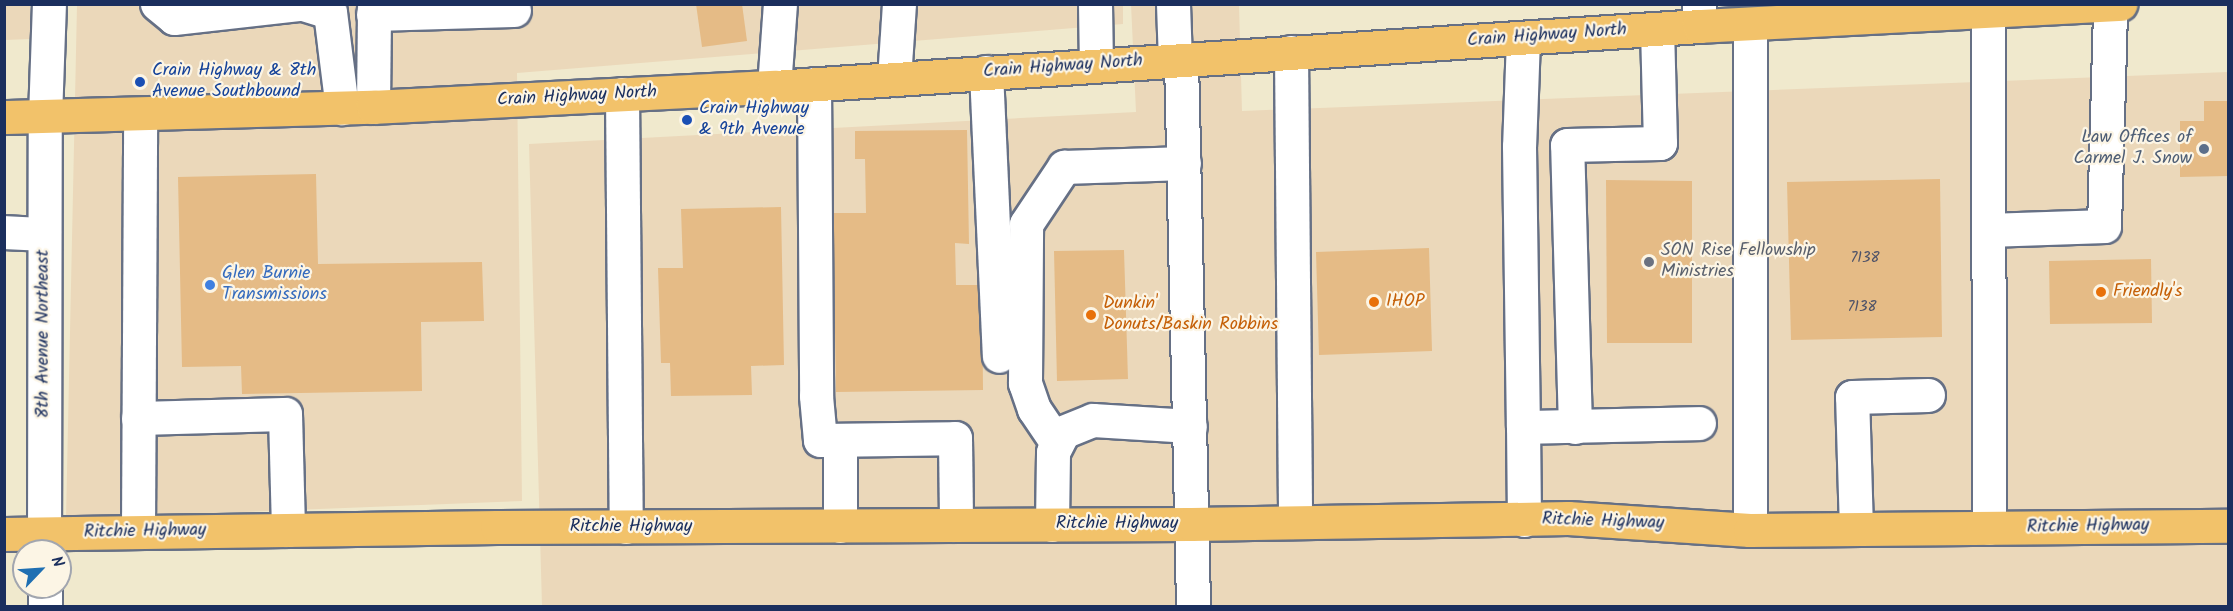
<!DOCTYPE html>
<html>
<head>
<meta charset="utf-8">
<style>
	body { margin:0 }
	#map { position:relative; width:2233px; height:611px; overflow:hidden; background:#f0e9cd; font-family:Kalam,sans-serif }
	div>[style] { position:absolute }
	.built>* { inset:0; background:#ebd8ba }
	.building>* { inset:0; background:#e5bb86 }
	.roads { filter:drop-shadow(2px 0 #667085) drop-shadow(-2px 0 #667085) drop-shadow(0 2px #667085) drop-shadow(0 -2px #667085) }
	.minor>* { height:33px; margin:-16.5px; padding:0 16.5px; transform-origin:16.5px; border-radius:16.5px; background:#fff }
	.major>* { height:33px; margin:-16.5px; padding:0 16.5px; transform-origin:16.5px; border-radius:16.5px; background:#f2c26a }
	.dots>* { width:16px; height:16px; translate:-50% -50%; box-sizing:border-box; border:3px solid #fcf5e5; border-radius:50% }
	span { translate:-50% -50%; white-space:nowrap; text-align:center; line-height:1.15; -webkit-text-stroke:4.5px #fcf5e5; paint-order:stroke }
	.number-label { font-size:15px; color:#4e5268 }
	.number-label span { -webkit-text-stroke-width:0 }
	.street-label { font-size:18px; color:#1b2f5e }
	.transit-label { font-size:18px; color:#164399 }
	.left { translate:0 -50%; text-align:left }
	.service-label { font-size:18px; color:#4e5e75 }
	.right { translate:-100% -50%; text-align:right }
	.worship-label { font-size:18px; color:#5b616d }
	.shop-label { font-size:18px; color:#366cbe }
	.food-label { font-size:18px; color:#c56008 }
	.frame { position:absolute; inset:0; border:6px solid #1b2f5e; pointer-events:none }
	.north { position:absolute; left:12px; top:539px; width:60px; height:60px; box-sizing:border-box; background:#fcf5e5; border:2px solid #a2a6af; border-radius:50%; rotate:65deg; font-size:16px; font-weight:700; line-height:24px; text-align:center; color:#1b2f5e }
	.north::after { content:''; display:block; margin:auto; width:21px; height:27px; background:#1f6fb2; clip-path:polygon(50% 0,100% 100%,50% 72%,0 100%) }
</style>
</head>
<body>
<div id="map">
	<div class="built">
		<div style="clip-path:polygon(1131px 4px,1239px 5px,1242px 111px,2228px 72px,2228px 606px,542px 606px,529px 144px,1136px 112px)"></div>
		<div style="clip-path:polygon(4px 5px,30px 5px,30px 39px,5px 40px)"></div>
		<div style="clip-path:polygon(77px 5px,1123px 5px,1123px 24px,517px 73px,522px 501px,66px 519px)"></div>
	</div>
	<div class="building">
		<div style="clip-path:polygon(696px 4px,742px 4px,747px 41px,702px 47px)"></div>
		<div style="clip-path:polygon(2204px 101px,2228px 101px,2228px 176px,2180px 177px,2180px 121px,2204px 121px)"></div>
		<div style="clip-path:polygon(967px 130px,969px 244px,955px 243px,956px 285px,982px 285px,983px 390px,836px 392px,834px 270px,829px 270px,829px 213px,866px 213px,865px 159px,855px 159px,855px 131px)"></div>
		<div style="clip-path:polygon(316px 174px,318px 264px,482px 262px,484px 321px,421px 322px,422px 391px,242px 394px,241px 366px,182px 367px,178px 177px)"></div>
		<div style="clip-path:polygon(1940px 179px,1942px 337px,1791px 340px,1787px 182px)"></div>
		<div style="clip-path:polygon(1606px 180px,1692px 181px,1692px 343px,1607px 343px)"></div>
		<div style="clip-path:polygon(781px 207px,784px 365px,751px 366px,752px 395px,671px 396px,670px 363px,661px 363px,658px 268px,683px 268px,681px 209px)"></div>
		<div style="clip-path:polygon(1429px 248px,1432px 351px,1319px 355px,1316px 252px)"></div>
		<div style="clip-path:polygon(1124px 250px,1128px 379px,1057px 381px,1054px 251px)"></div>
		<div style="clip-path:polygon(2151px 259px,2152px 323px,2050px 324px,2049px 261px)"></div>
	</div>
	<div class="roads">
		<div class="minor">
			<div style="left:157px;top:4px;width:22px;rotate:39deg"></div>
			<div style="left:174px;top:18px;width:125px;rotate:-6.4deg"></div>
			<div style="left:303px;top:4px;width:28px;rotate:17deg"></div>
			<div style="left:330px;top:12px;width:97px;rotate:82.9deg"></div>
			<div style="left:1095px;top:4px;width:61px;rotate:89.1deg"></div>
			<div style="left:1173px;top:4px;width:56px;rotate:88deg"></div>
			<div style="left:1699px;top:4px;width:22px;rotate:90deg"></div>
			<div style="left:1988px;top:11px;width:517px;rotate:89.89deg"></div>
			<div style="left:373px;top:14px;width:141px;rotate:-1.6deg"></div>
			<div style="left:1750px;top:24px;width:506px;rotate:90deg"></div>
			<div style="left:1523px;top:39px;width:107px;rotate:92.1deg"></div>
			<div style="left:1519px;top:146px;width:281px;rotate:89.2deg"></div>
			<div style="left:1291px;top:52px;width:470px;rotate:89.5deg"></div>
			<div style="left:1181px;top:59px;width:547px;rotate:88.74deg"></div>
			<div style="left:986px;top:72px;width:284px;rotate:87.4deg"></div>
			<div style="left:894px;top:79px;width:75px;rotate:-86.2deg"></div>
			<div style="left:814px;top:84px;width:312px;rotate:89.6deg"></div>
			<div style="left:816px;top:396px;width:44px;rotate:84.8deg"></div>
			<div style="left:820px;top:440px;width:135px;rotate:-0.8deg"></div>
			<div style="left:955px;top:438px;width:87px;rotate:89.3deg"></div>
			<div style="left:774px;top:87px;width:83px;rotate:-85.9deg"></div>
			<div style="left:622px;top:94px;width:433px;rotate:89.5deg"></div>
			<div style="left:373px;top:107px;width:103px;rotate:-89.4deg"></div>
			<div style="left:1989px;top:230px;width:115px;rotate:-2deg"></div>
			<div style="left:2104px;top:226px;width:221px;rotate:-88.4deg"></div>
			<div style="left:4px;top:232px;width:40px;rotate:2.9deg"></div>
			<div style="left:138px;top:418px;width:147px;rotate:-1.6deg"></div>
			<div style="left:285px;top:414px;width:116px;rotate:88.5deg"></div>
			<div style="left:1575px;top:427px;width:282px;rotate:-91.6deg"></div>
			<div style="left:1567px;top:145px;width:93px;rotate:-1.2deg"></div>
			<div style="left:1660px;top:143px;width:114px;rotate:-91.5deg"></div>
			<div style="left:840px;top:440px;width:86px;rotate:90deg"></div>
			<div style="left:1057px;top:443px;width:41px;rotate:-124.1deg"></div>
			<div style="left:1034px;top:409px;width:28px;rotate:-109deg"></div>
			<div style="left:1025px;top:383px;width:159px;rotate:-89.6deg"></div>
			<div style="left:1026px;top:224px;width:69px;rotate:-56.3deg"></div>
			<div style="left:1064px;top:167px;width:120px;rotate:-1.9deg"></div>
			<div style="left:1524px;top:520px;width:93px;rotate:-90.6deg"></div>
			<div style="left:1523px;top:427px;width:176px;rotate:-1.3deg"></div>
			<div style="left:1052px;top:525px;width:73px;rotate:-89.2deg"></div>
			<div style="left:1053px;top:452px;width:22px;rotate:-63deg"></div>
			<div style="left:1063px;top:432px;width:32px;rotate:-22deg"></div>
			<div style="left:1093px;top:420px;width:97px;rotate:3.5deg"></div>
			<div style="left:1856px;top:529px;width:132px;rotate:-91.7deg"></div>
			<div style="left:1852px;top:397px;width:76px;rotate:-1.5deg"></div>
			<div style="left:138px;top:532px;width:418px;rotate:-89.7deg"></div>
			<div style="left:44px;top:551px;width:434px;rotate:-89.9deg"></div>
			<div style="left:45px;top:117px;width:113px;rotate:-88deg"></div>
			<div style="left:45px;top:587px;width:19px;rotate:90deg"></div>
		</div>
		<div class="major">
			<div style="left:4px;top:117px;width:369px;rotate:-1.6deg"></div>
			<div style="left:373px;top:107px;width:401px;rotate:-2.9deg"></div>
			<div style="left:774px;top:87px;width:927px;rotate:-3.77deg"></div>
			<div style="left:1699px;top:26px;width:422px;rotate:-3deg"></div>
			<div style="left:4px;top:534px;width:493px;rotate:-0.8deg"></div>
			<div style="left:497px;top:527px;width:694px;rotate:-0.25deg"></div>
			<div style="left:1191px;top:524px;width:377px;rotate:-0.9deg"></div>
			<div style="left:1568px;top:518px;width:182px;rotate:3.8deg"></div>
			<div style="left:1750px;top:530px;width:478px;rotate:-0.5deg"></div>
		</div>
	</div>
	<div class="dots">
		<div style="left:140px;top:82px;background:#1a4fb4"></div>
		<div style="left:687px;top:120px;background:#1a4fb4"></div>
		<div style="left:2204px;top:149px;background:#5c6f8a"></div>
		<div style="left:1649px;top:262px;background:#6b7280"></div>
		<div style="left:210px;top:285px;background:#3f7fe0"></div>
		<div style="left:2101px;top:292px;background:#e8710a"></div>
		<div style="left:1374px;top:302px;background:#e8710a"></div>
		<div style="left:1091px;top:315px;background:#e8710a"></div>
	</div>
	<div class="number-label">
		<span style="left:1865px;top:259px">7138</span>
		<span style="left:1862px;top:308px">7138</span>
	</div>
	<div class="street-label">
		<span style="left:1547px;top:36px;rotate:-4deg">Crain Highway North</span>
		<span style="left:1063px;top:67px;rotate:-4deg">Crain Highway North</span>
		<span style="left:577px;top:97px;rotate:-3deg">Crain Highway North</span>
		<span style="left:44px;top:334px;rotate:-90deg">8th Avenue Northeast</span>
		<span style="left:1603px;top:522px;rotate:2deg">Ritchie Highway</span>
		<span style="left:1117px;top:524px">Ritchie Highway</span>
		<span style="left:631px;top:527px">Ritchie Highway</span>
		<span style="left:2088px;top:527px;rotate:-1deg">Ritchie Highway</span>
		<span style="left:145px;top:532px;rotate:-1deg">Ritchie Highway</span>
	</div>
	<div class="transit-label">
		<span class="left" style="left:152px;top:82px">Crain Highway &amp; 8th<br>Avenue Southbound</span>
		<span class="left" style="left:699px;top:120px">Crain Highway<br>&amp; 9th Avenue</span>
	</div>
	<div class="service-label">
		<span class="right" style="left:2192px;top:149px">Law Offices of<br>Carmel J. Snow</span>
	</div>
	<div class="worship-label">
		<span class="left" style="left:1661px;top:262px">SON Rise Fellowship<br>Ministries</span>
	</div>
	<div class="shop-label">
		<span class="left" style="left:222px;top:285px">Glen Burnie<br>Transmissions</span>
	</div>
	<div class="food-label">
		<span class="left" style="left:2113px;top:292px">Friendly's</span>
		<span class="left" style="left:1386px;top:302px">IHOP</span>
		<span class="left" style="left:1103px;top:315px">Dunkin'<br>Donuts/Baskin Robbins</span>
	</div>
	<div class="frame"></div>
	<div class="north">N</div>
</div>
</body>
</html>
